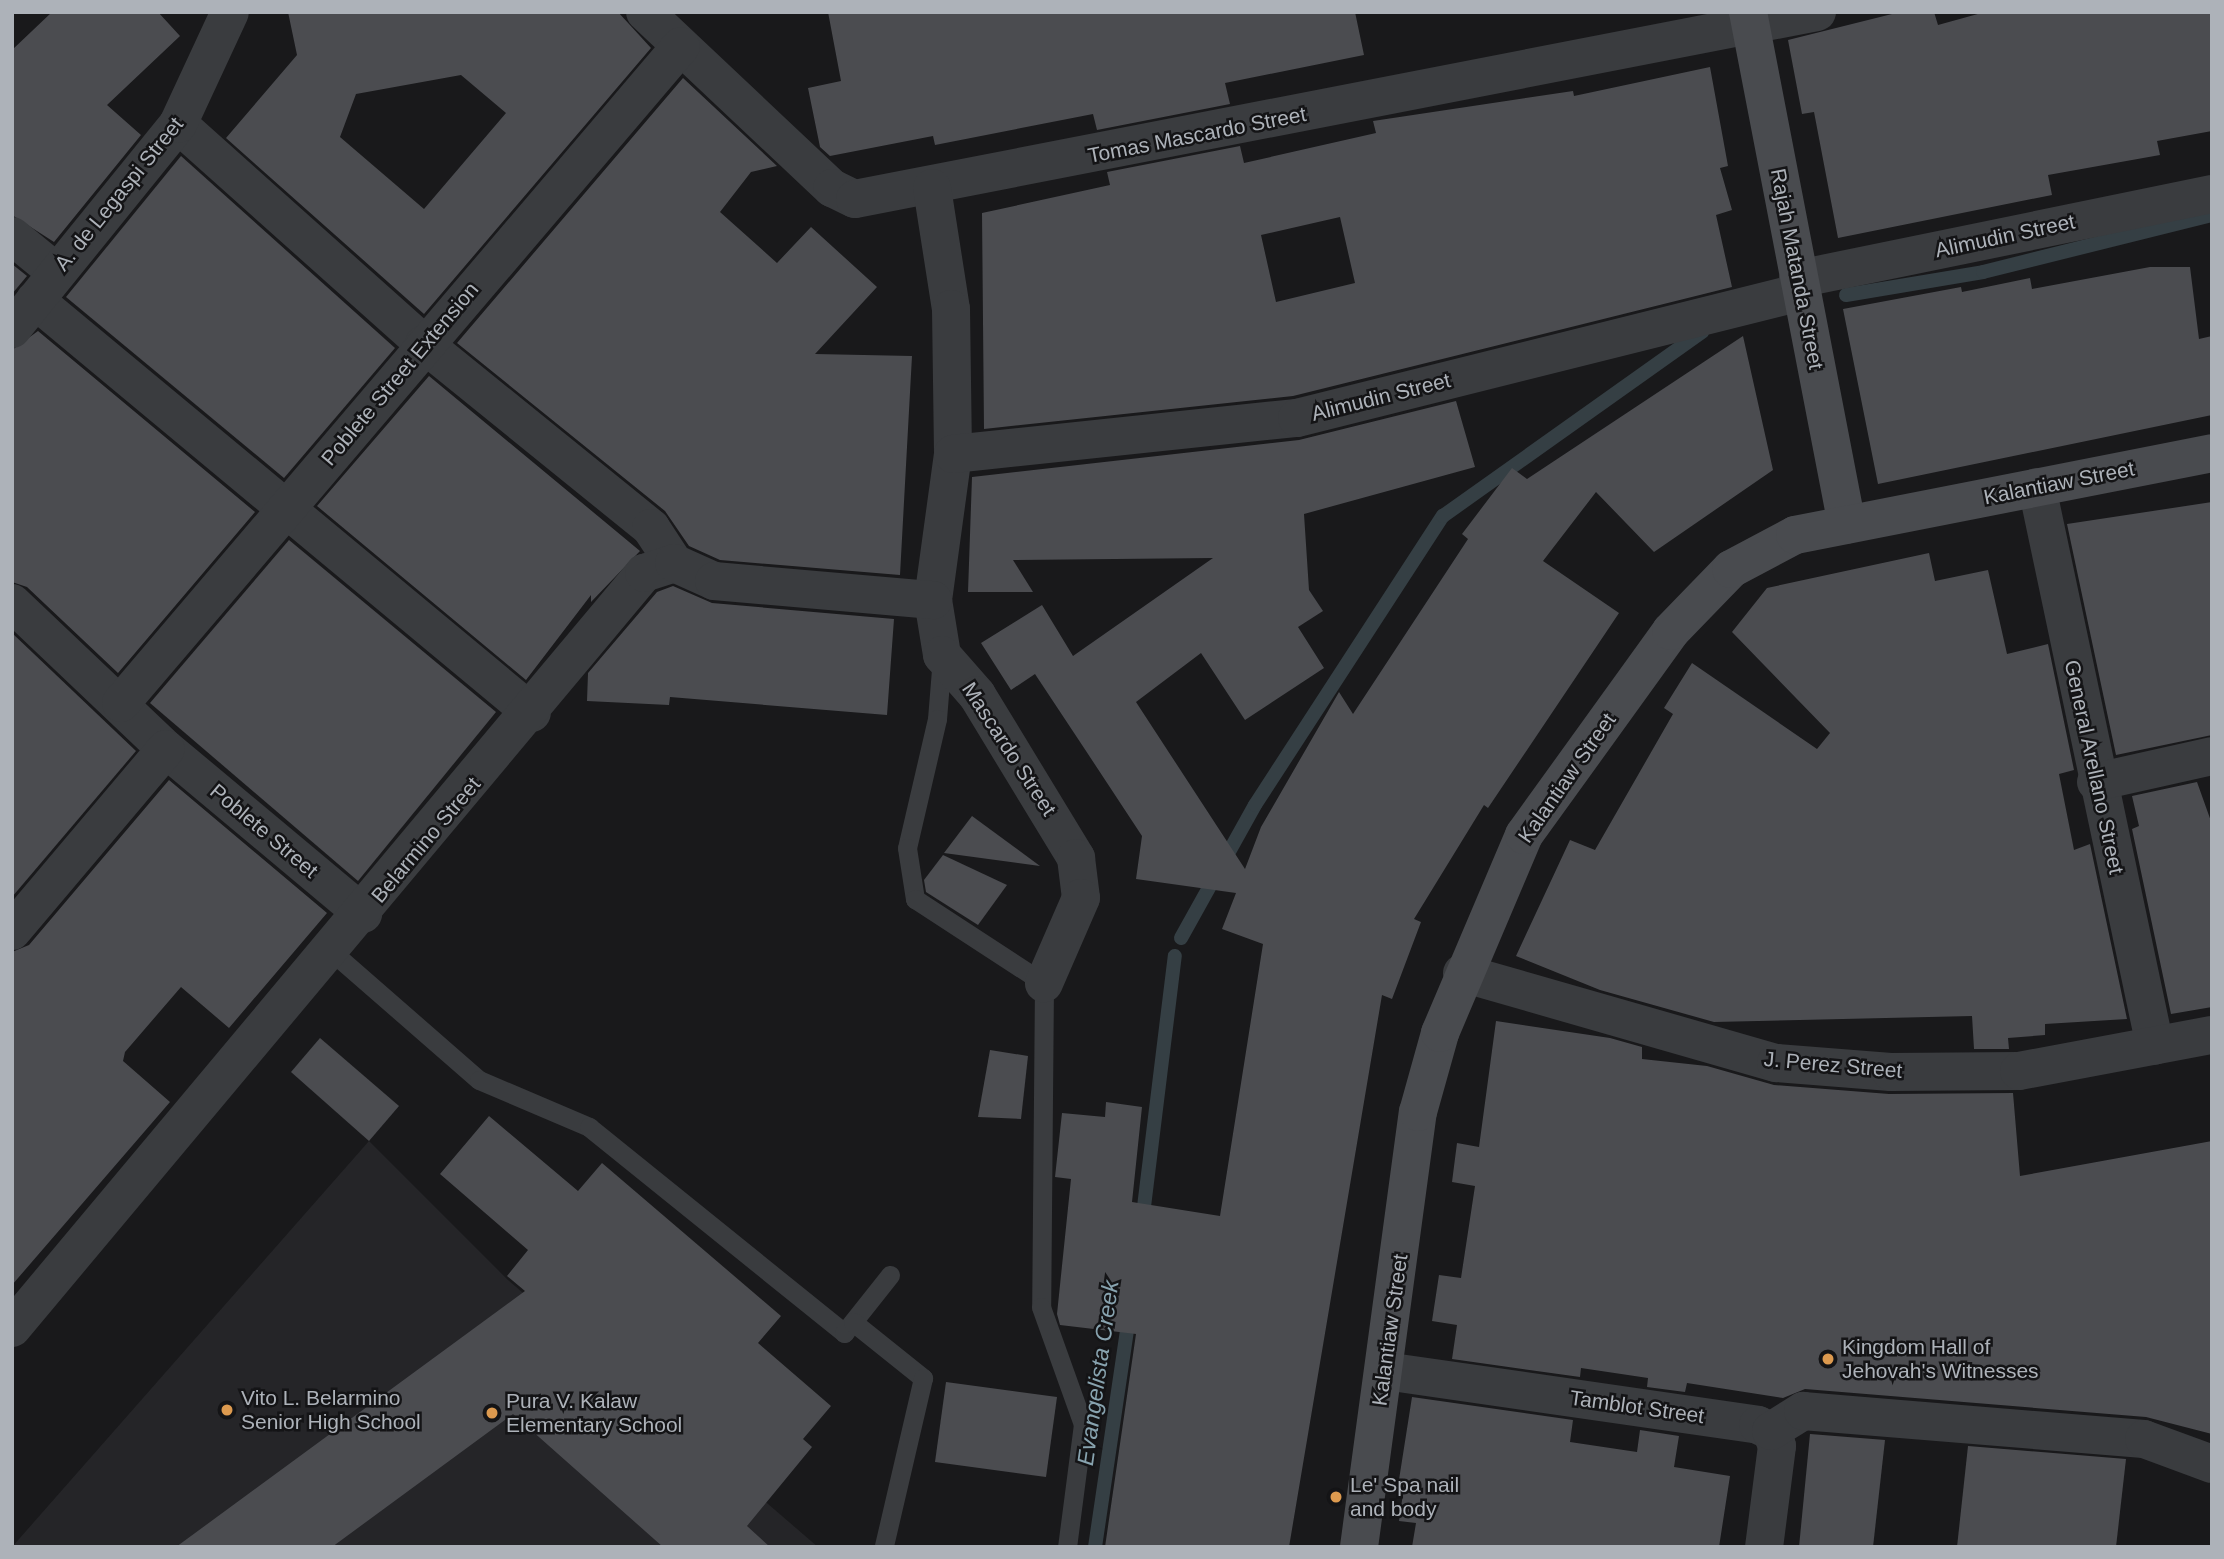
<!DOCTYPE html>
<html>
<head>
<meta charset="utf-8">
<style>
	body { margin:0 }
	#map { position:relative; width:2224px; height:1559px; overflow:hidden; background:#19191b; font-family:Helvetica,sans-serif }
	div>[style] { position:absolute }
	.built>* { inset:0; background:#252528 }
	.stream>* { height:14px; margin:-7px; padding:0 7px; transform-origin:7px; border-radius:7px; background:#353f44 }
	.building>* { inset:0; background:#4b4c50 }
	.lane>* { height:19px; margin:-9.5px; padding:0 9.5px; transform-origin:9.5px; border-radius:9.5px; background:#3a3c3f }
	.street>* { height:38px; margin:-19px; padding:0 19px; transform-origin:19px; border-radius:19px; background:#3a3c3f }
	.secondary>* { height:38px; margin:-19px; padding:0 19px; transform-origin:19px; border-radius:19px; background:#494b4f }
	.dots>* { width:19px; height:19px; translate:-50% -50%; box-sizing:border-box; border:4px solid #141416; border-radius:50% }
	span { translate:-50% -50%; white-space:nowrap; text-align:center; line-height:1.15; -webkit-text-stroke:5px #141416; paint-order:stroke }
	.street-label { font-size:21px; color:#adb2b9 }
	.poi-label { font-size:21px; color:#adb2b9 }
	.left { translate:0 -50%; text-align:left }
	.water-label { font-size:23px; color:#88a3af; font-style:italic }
	.frame { position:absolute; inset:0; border:14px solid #adb2b9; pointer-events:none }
</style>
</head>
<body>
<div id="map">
	<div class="built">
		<div style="clip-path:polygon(369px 1141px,508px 1280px,818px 1547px,12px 1547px)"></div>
	</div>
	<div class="stream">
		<div style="left:1846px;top:295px;width:139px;rotate:-9.5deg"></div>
		<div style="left:1983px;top:272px;width:236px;rotate:-14deg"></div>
		<div style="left:1181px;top:938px;width:152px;rotate:-60.9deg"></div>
		<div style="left:1255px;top:805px;width:345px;rotate:-57deg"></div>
		<div style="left:1443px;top:516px;width:318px;rotate:-35.4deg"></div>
		<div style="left:1142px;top:1223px;width:269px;rotate:-83deg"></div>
		<div style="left:1095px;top:1547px;width:233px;rotate:-81.6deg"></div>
	</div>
	<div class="building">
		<div style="clip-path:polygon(52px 12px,158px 12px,180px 36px,107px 105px,141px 135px,54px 242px,12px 215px,12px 50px)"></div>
		<div style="clip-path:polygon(evenodd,288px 12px,618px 12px,651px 48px,424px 314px,226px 138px,297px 55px,288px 12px,461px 75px,506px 113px,424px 209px,340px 137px,356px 94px,461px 75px)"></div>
		<div style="clip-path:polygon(828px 12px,1355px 12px,1364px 55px,1225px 83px,1230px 104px,1097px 130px,1093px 114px,935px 145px,933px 136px,830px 156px,820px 147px,808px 88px,841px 81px)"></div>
		<div style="clip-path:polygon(1900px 12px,1934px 12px,1938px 25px,1985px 12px,2212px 12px,2212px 131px,2157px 141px,2160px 155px,2048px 175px,2052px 195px,1838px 238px,1814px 112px,1802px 114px,1788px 40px)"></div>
		<div style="clip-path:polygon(evenodd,1710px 67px,1728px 166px,1720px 168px,1732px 210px,1716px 215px,1732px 287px,1293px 396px,984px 429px,982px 213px,1110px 185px,1107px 172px,1240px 146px,1244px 163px,1376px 133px,1373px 121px,1573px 91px,1574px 96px,1710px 67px,1340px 217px,1355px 283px,1276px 302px,1261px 235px,1340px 217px)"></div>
		<div style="clip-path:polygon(683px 78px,777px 166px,751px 172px,720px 212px,777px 263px,811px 227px,877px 287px,815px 354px,912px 356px,900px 575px,720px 560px,689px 546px,665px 511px,457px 343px)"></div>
		<div style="clip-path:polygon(181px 156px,395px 348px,284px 478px,66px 297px)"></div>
		<div style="clip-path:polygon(12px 264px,27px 276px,12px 294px)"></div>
		<div style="clip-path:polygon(2150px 267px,2190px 267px,2199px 339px,2212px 336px,2212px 415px,1878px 484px,1843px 309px,1961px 287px,1962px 292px,2030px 278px,2032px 289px)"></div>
		<div style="clip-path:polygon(38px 331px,255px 512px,118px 673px,27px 587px,12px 582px,12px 350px)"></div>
		<div style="clip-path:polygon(1743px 336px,1773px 470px,1654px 552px,1596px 492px,1543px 561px,1619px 613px,1488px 808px,1484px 805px,1414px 919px,1421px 922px,1392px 999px,1382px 995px,1289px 1547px,1105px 1547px,1136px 1334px,1060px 1325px,1057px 1314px,1071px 1179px,1055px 1177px,1062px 1113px,1105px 1117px,1106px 1102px,1142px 1107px,1132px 1202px,1220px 1216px,1263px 944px,1222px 929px,1236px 893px,1136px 879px,1142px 836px,1088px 754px,1035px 674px,1011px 690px,981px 643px,1042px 605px,1073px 656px,1213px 558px,1013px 560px,1033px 592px,968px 592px,972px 477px,1299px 440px,1456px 401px,1475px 467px,1304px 514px,1309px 590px,1323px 611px,1298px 627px,1324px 668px,1245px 720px,1201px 653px,1136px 702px,1245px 869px,1261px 827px,1339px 692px,1353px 714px,1468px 539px,1462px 534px,1512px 468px,1527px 479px)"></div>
		<div style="clip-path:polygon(429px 376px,640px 551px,591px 602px,591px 595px,526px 680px,317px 506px)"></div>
		<div style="clip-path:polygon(2212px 502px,2212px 735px,2116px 755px,2067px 524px)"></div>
		<div style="clip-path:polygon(289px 540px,496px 712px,358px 881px,150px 703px)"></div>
		<div style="clip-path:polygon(1929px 553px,1935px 581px,1988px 570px,2007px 654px,2048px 644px,2074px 770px,2059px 774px,2074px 850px,2090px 844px,2127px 1019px,2045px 1024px,2045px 1035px,2008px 1038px,2009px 1049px,1974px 1049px,1972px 1016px,1714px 1022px,1600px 990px,1516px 956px,1570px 840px,1595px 850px,1673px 714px,1664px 708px,1692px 663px,1817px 749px,1830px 733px,1732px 632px,1767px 588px)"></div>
		<div style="clip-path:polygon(673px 586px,712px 603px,894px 619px,887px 715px,670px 697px,669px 705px,587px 701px,588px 673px,657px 592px)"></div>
		<div style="clip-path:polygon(12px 633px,136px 751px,12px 897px)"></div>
		<div style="clip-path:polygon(169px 780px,327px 913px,229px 1028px,181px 987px,125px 1052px,123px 1061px,170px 1102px,12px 1285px,12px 952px,29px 945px)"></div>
		<div style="clip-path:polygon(2197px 782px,2212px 824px,2212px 1007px,2171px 1014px,2132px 829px,2139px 826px,2132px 796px)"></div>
		<div style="clip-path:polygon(972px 816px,1040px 866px,944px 853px)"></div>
		<div style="clip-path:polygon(943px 855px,1007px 885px,978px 925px,926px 892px,924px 880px)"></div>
		<div style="clip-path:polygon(1496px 1021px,1610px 1038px,1642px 1047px,1642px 1059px,1707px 1066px,1774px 1085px,1889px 1094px,2013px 1093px,2020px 1176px,2212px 1141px,2212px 1434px,2146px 1417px,1805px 1389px,1783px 1398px,1687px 1383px,1685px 1392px,1647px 1387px,1648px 1378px,1581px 1368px,1580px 1377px,1452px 1359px,1457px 1325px,1432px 1321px,1439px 1275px,1461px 1278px,1475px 1186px,1452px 1182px,1457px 1143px,1479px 1147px)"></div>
		<div style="clip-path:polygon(320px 1038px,399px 1106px,369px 1141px,291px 1072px)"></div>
		<div style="clip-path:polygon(990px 1050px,1028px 1056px,1021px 1119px,978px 1117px)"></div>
		<div style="clip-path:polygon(489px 1116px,578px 1191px,602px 1163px,781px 1316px,758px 1343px,831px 1406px,803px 1439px,812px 1447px,747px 1526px,770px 1547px,663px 1547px,513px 1414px,332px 1547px,176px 1547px,525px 1291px,507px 1276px,528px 1250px,440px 1174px)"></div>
		<div style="clip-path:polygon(946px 1382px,1057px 1397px,1046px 1477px,935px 1462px)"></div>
		<div style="clip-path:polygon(1412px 1397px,1573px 1420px,1570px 1442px,1637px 1452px,1640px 1430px,1679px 1436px,1674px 1467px,1730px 1476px,1719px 1547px,1412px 1547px,1416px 1523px,1399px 1521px,1404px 1487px,1398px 1486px)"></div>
		<div style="clip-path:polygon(1810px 1434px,1885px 1440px,1873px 1547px,1799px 1547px)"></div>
		<div style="clip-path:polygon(1968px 1446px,2126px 1459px,2116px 1547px,1957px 1547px)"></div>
	</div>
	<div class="lane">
		<div style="left:942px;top:657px;width:62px;rotate:94.6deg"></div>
		<div style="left:937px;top:719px;width:132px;rotate:103.1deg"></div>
		<div style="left:907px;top:848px;width:52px;rotate:81.1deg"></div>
		<div style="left:915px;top:899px;width:154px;rotate:33.1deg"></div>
		<div style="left:1044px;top:983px;width:324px;rotate:90.5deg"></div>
		<div style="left:1041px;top:1307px;width:124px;rotate:70.3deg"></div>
		<div style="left:1083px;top:1424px;width:124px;rotate:97.4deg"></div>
		<div style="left:331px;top:951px;width:196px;rotate:41.1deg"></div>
		<div style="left:479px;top:1080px;width:120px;rotate:23.1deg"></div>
		<div style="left:589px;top:1127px;width:328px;rotate:38.9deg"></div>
		<div style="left:844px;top:1333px;width:74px;rotate:-51.6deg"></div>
		<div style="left:853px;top:1322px;width:90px;rotate:38.7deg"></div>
		<div style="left:923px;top:1378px;width:172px;rotate:103.1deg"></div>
	</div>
	<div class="street">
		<div style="left:645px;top:12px;width:257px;rotate:43.3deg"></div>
		<div style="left:832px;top:188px;width:25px;rotate:26deg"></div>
		<div style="left:855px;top:199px;width:980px;rotate:-11deg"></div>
		<div style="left:178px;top:124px;width:330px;rotate:41.8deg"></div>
		<div style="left:424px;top:344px;width:292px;rotate:39deg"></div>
		<div style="left:651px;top:528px;width:42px;rotate:56.7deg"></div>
		<div style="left:932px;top:188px;width:122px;rotate:81.1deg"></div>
		<div style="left:951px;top:309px;width:145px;rotate:89.2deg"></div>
		<div style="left:953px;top:454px;width:147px;rotate:97.8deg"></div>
		<div style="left:933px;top:600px;width:56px;rotate:80.7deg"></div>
		<div style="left:942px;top:655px;width:53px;rotate:48.8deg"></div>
		<div style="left:977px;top:695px;width:191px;rotate:58.7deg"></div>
		<div style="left:1076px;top:858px;width:40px;rotate:82.9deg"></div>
		<div style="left:1081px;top:898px;width:93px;rotate:113.5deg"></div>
		<div style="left:12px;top:236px;width:57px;rotate:39.3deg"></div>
		<div style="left:1798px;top:279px;width:423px;rotate:-11.6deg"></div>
		<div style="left:35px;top:300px;width:646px;rotate:39.73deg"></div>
		<div style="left:12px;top:329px;width:264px;rotate:-51deg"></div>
		<div style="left:178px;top:124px;width:123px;rotate:-65.1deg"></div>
		<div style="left:953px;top:454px;width:346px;rotate:-6deg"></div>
		<div style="left:1297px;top:418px;width:520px;rotate:-14.04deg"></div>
		<div style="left:2037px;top:487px;width:571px;rotate:78.08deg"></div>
		<div style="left:12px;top:603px;width:212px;rotate:43.5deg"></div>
		<div style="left:166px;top:749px;width:257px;rotate:39.9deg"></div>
		<div style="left:121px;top:703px;width:863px;rotate:-49.56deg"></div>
		<div style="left:2096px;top:782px;width:119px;rotate:-12.6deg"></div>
		<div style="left:12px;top:931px;width:238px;rotate:-49.8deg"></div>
		<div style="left:1462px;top:973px;width:327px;rotate:16deg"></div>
		<div style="left:1776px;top:1063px;width:115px;rotate:4.5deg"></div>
		<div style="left:1891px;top:1072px;width:128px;rotate:-0.4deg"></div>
		<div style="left:2019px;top:1071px;width:196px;rotate:-10.6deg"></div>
		<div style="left:12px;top:1328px;width:985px;rotate:-50.07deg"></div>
		<div style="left:644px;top:573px;width:32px;rotate:-18deg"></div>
		<div style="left:674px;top:563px;width:44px;rotate:24.2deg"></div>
		<div style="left:714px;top:581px;width:220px;rotate:5deg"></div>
		<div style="left:1385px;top:1371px;width:377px;rotate:8.2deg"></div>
		<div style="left:1758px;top:1425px;width:14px;rotate:25deg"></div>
		<div style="left:1771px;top:1431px;width:16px;rotate:68deg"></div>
		<div style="left:1777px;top:1446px;width:102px;rotate:97.3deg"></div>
		<div style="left:1771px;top:1431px;width:38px;rotate:-32deg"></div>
		<div style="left:1803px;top:1411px;width:342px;rotate:4.7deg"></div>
		<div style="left:2144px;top:1439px;width:72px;rotate:20.2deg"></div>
	</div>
	<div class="secondary">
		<div style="left:1748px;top:12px;width:522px;rotate:79.08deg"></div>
		<div style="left:1359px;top:1547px;width:439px;rotate:-82.3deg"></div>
		<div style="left:1418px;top:1112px;width:82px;rotate:-74.4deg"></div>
		<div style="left:1440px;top:1033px;width:215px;rotate:-67deg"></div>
		<div style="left:1524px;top:835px;width:251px;rotate:-54.2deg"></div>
		<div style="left:1671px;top:631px;width:86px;rotate:-45.9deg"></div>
		<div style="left:1731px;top:569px;width:72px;rotate:-28deg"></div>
		<div style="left:1795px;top:535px;width:425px;rotate:-11.1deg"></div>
	</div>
	<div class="dots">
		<div style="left:1828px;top:1359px;background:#dd9a4f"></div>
		<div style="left:227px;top:1410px;background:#dd9a4f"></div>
		<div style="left:492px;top:1413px;background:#dd9a4f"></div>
		<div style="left:1336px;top:1497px;background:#dd9a4f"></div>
	</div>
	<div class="street-label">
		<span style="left:1197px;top:135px;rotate:-11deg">Tomas Mascardo Street</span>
		<span style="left:119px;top:194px;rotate:-51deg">A. de Legaspi Street</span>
		<span style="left:2005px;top:236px;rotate:-12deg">Alimudin Street</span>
		<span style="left:1797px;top:269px;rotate:79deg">Rajah Matanda Street</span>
		<span style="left:400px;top:374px;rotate:-50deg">Poblete Street Extension</span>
		<span style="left:1381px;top:397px;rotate:-14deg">Alimudin Street</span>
		<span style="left:2059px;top:483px;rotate:-11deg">Kalantiaw Street</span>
		<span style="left:1009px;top:749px;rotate:57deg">Mascardo Street</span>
		<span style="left:2094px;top:767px;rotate:78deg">General Arellano Street</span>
		<span style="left:1567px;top:778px;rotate:-55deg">Kalantiaw Street</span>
		<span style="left:264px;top:831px;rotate:40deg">Poblete Street</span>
		<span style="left:426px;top:840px;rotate:-50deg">Belarmino Street</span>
		<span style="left:1833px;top:1065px;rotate:5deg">J. Perez Street</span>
		<span style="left:1390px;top:1330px;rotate:-82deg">Kalantiaw Street</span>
		<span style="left:1637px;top:1407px;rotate:8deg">Tamblot Street</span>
	</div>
	<div class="poi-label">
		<span class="left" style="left:1842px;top:1359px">Kingdom Hall of<br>Jehovah's Witnesses</span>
		<span class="left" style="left:241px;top:1410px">Vito L. Belarmino<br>Senior High School</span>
		<span class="left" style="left:506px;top:1413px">Pura V. Kalaw<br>Elementary School</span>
		<span class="left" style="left:1350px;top:1497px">Le' Spa nail<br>and body</span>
	</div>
	<div class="water-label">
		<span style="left:1098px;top:1373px;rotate:-82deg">Evangelista Creek</span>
	</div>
	<div class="frame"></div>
</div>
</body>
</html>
